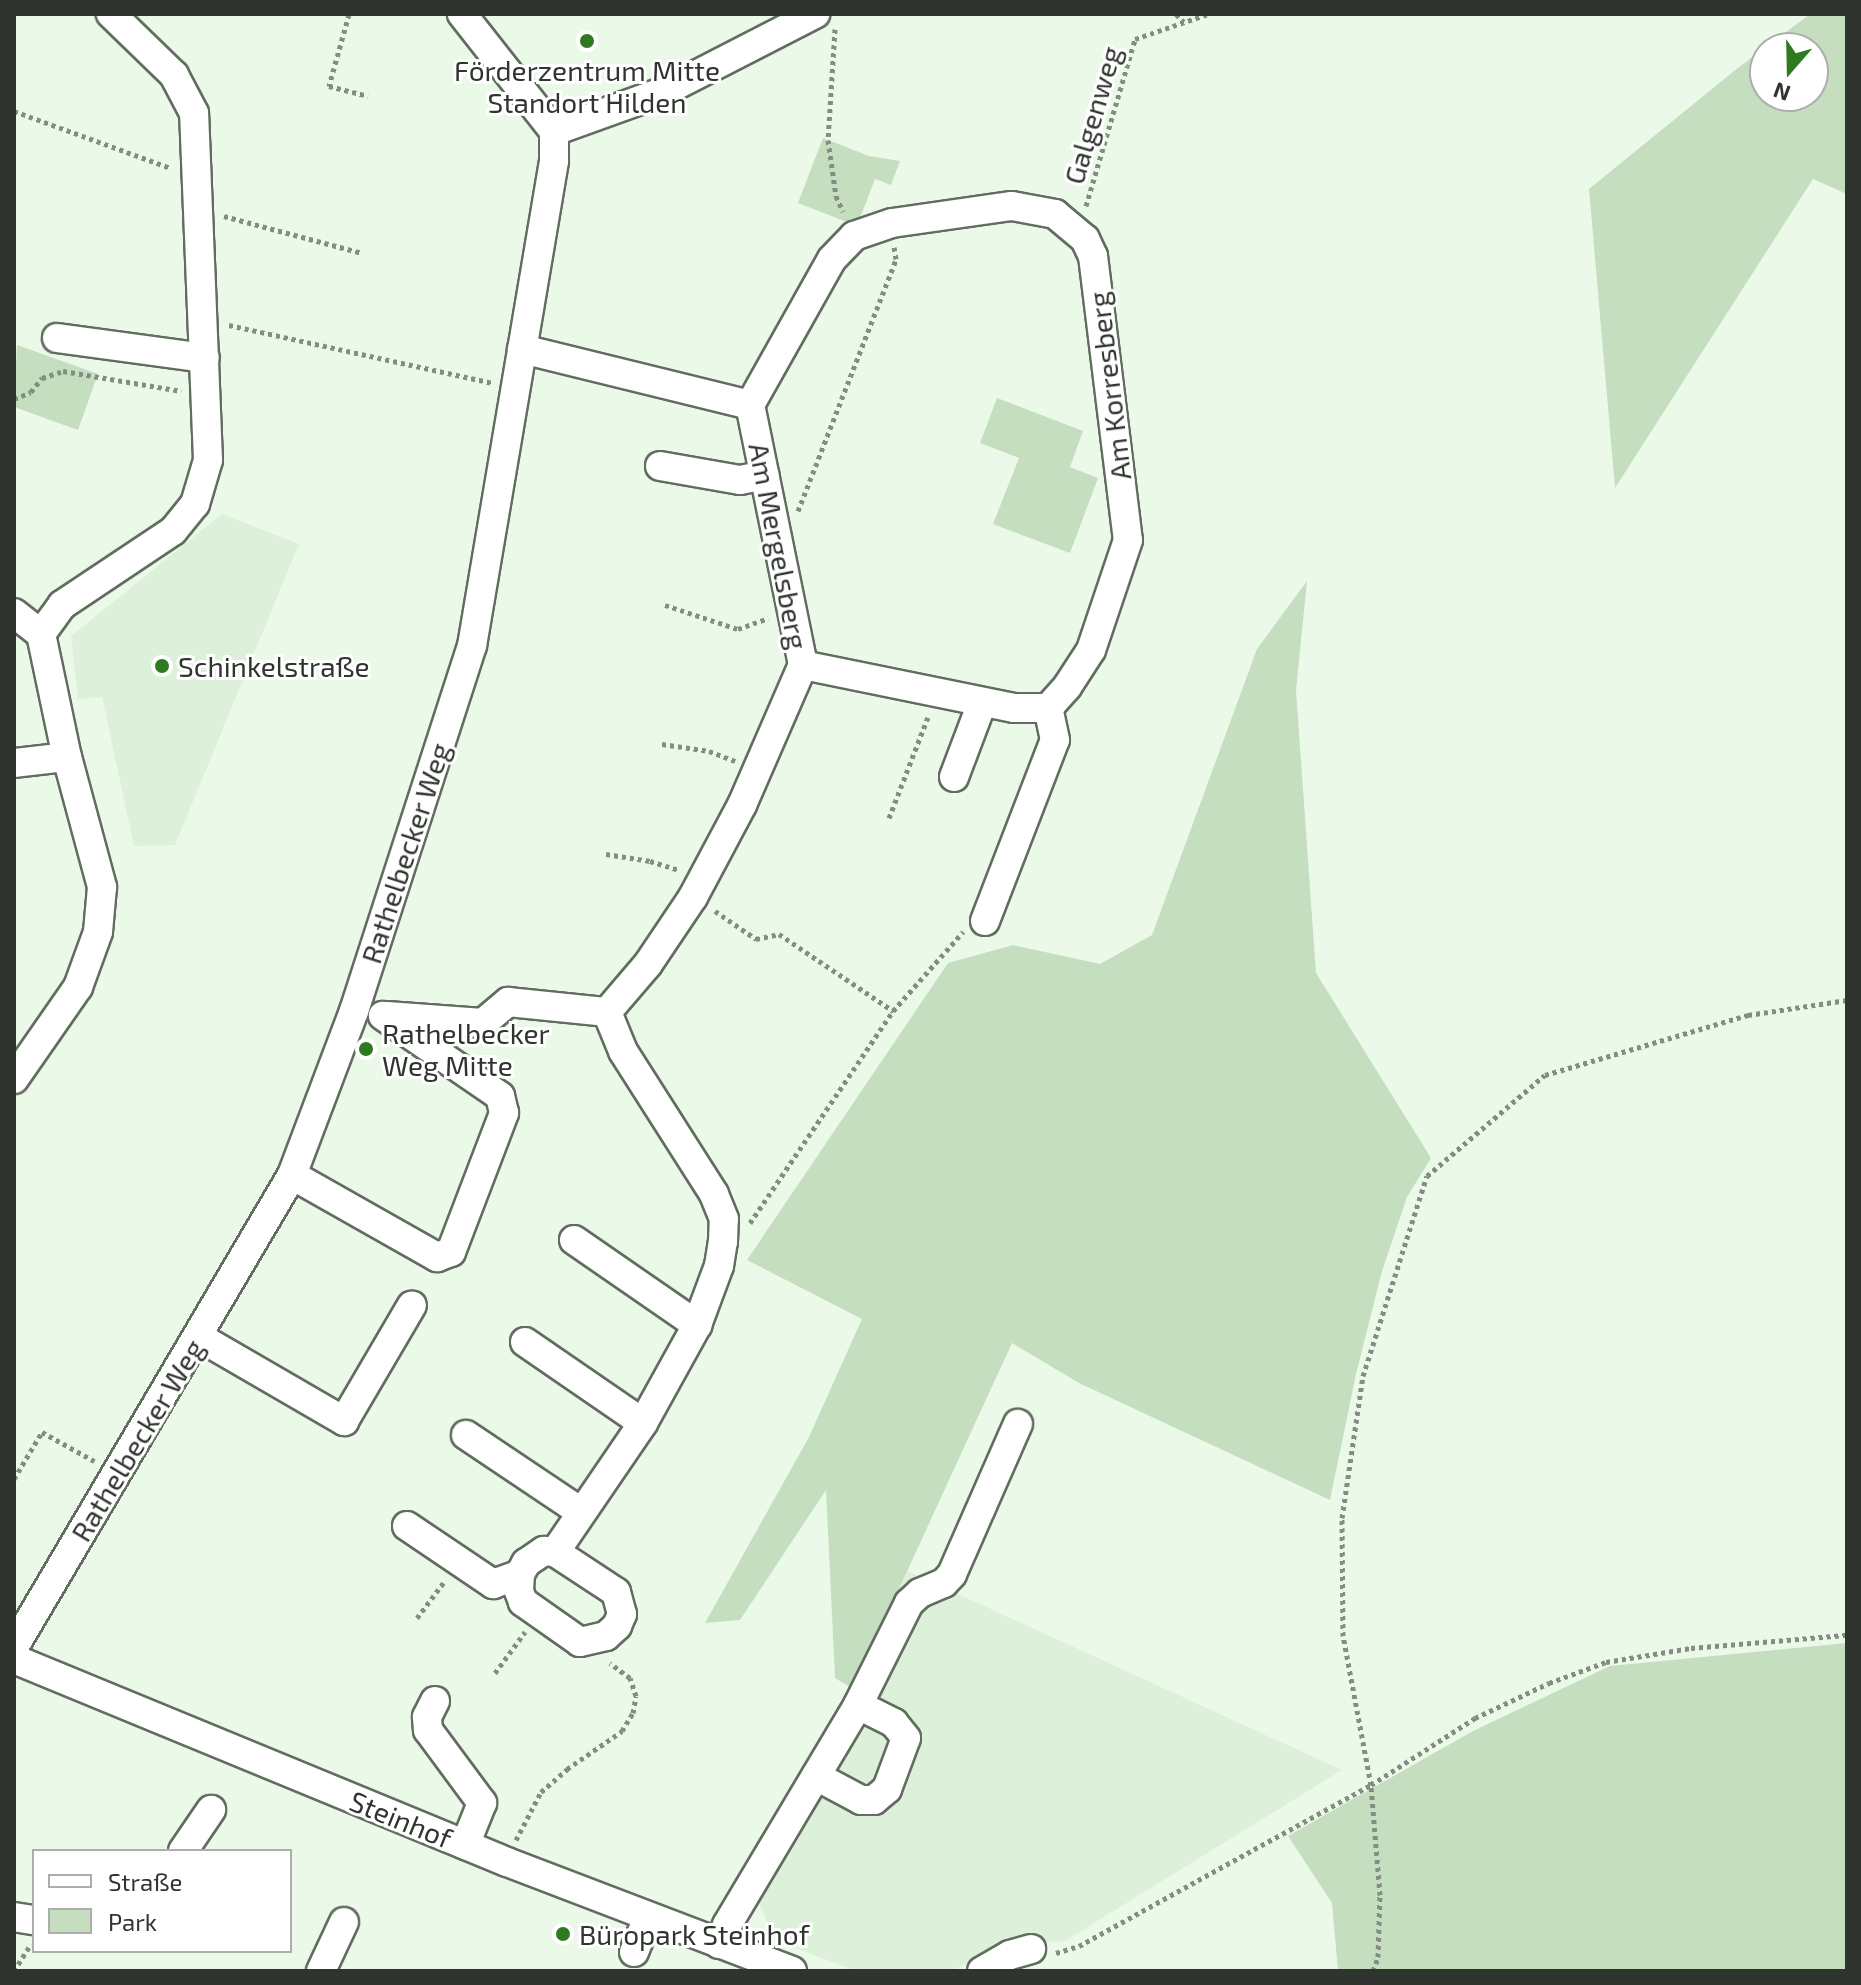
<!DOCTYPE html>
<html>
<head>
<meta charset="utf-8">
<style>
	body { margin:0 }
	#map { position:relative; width:1861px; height:1985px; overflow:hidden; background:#ebf9e9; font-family:"Exo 2",sans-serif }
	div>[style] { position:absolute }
	.built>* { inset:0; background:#ddf1da }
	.green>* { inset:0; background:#c5dec0 }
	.path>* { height:5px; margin-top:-2.5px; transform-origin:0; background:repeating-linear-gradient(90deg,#848d82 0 4px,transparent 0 8px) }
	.roads { filter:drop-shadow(2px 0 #616d5f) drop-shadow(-2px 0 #616d5f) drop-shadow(0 2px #616d5f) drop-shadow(0 -2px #616d5f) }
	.minor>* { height:28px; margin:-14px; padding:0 14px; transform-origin:14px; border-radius:14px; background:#fff }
	.dots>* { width:22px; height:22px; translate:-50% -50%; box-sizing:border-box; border:4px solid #fff; border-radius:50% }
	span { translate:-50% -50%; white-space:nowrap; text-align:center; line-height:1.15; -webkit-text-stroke:6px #fff; paint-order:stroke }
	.poi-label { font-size:28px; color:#2f342e }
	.left { translate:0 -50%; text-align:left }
	.street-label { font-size:28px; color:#2f342e }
	.frame { position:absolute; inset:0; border:16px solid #2f342e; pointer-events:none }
	.legend { position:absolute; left:32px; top:1849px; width:260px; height:104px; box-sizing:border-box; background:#fff; border:2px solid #acaeab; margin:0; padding:10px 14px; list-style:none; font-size:24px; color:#2f342e }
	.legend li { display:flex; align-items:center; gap:16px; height:40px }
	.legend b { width:40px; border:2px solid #acaeab }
	.north { position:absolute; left:1749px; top:32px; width:80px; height:80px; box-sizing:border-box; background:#fff; border:2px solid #acaeab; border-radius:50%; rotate:200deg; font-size:22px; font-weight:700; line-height:32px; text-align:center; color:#2f342e }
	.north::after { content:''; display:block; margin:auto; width:28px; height:36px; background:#2e7a20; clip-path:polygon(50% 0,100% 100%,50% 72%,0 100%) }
</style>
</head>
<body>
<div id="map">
	<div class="built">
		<div style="clip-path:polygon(222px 514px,299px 544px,175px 845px,134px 846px,102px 697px,78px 699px,71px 636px)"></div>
		<div style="clip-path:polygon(908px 1571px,1342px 1770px,1065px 1941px,1004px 1944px,952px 1971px,856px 1971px,774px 1940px,748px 1875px,853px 1689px)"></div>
	</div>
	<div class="green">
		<div style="clip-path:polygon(evenodd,1810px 14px,1847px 14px,1847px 194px,1813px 179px,1615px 488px,1589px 189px,1739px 67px,1810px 14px,1813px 48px,1813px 96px,1765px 96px,1765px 48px,1813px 48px)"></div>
		<div style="clip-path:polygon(823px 138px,869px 156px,900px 161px,891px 185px,875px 179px,857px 226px,798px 203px)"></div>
		<div style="clip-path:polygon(17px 345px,98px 374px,78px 430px,14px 407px)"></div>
		<div style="clip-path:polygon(997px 398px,1083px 431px,1070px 467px,1098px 478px,1070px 553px,993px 524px,1019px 458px,980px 443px)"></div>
		<div style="clip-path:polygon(1307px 581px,1296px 690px,1316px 973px,1431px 1158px,1407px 1197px,1382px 1271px,1356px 1374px,1330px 1500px,1079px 1383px,1012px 1343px,853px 1689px,835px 1678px,826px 1490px,740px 1620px,705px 1623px,809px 1437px,862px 1319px,747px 1260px,948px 963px,1013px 945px,1100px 964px,1152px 935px,1257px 649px)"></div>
		<div style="clip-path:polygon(1847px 1643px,1847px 1971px,1338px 1971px,1332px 1903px,1288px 1836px,1473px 1731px,1610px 1666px)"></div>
	</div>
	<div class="path">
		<div style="left:349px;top:14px;width:75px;rotate:105.5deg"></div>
		<div style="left:329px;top:86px;width:40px;rotate:14.4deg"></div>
		<div style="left:1176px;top:14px;width:11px;rotate:45deg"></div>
		<div style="left:835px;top:29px;width:111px;rotate:93.6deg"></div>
		<div style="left:828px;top:140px;width:57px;rotate:81.9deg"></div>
		<div style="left:836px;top:196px;width:17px;rotate:66deg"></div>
		<div style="left:14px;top:111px;width:167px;rotate:20deg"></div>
		<div style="left:1086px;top:206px;width:174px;rotate:-73.6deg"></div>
		<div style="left:1135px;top:39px;width:77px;rotate:-18.9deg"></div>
		<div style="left:224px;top:216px;width:143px;rotate:15deg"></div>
		<div style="left:229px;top:325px;width:269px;rotate:12.4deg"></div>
		<div style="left:14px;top:399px;width:18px;rotate:-22deg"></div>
		<div style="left:31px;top:392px;width:18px;rotate:-52deg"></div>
		<div style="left:42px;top:378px;width:22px;rotate:-18deg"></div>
		<div style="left:63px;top:371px;width:120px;rotate:9.6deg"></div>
		<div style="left:798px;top:511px;width:270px;rotate:-68.7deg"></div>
		<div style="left:896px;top:259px;width:12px;rotate:-99deg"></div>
		<div style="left:665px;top:605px;width:77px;rotate:18.2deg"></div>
		<div style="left:738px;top:629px;width:32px;rotate:-20deg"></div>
		<div style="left:662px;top:744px;width:48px;rotate:8.5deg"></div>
		<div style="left:709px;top:751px;width:28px;rotate:21deg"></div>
		<div style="left:889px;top:818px;width:108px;rotate:-68.9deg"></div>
		<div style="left:606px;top:854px;width:45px;rotate:9deg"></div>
		<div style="left:650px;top:861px;width:30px;rotate:17deg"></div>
		<div style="left:715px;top:911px;width:50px;rotate:34.3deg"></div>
		<div style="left:756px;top:939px;width:24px;rotate:-12deg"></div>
		<div style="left:779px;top:934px;width:138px;rotate:34deg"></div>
		<div style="left:750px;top:1223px;width:256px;rotate:-56deg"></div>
		<div style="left:893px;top:1011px;width:106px;rotate:-48.5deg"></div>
		<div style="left:14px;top:1479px;width:55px;rotate:-59.2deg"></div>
		<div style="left:42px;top:1432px;width:60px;rotate:29.1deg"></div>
		<div style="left:417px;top:1618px;width:45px;rotate:-53.1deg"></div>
		<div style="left:495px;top:1673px;width:51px;rotate:-53.8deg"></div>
		<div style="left:516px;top:1840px;width:54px;rotate:-62.5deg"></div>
		<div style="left:541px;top:1792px;width:35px;rotate:-41deg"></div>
		<div style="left:567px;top:1769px;width:67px;rotate:-34.6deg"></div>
		<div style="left:622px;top:1731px;width:21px;rotate:-59deg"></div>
		<div style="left:633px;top:1713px;width:17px;rotate:-80deg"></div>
		<div style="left:636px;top:1696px;width:19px;rotate:-108deg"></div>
		<div style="left:630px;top:1678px;width:25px;rotate:-143deg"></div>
		<div style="left:1056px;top:1953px;width:24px;rotate:-17deg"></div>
		<div style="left:1079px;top:1946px;width:333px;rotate:-28.9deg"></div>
		<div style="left:1371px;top:1785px;width:124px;rotate:-32.8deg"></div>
		<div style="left:1475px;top:1718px;width:82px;rotate:-25.3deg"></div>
		<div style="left:1549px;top:1683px;width:61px;rotate:-20.2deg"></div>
		<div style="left:1606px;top:1662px;width:86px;rotate:-9.4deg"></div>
		<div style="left:1691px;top:1648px;width:157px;rotate:-4.8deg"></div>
		<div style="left:14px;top:1971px;width:32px;rotate:-58deg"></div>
		<div style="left:1373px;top:1971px;width:15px;rotate:-70deg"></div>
		<div style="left:1378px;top:1957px;width:62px;rotate:-88.2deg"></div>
		<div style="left:1380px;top:1895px;width:110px;rotate:-94.7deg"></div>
		<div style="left:1371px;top:1785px;width:152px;rotate:-100.6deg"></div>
		<div style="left:1343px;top:1636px;width:118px;rotate:-90.5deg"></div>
		<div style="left:1342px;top:1518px;width:144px;rotate:-81.6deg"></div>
		<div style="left:1363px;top:1376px;width:210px;rotate:-72.3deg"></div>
		<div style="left:1427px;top:1176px;width:155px;rotate:-40.6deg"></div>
		<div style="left:1545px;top:1075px;width:212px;rotate:-16.5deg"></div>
		<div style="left:1748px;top:1015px;width:100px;rotate:-8.6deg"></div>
	</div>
	<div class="roads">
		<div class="minor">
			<div style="left:554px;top:131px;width:118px;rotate:-19.8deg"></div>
			<div style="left:665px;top:91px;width:169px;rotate:-27.2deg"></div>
			<div style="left:57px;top:338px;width:149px;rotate:7.7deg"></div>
			<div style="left:522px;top:349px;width:235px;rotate:13.8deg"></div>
			<div style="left:750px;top:405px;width:167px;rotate:-60.7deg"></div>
			<div style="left:832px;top:259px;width:32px;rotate:-46deg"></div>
			<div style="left:854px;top:236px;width:40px;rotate:-18.9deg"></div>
			<div style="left:892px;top:223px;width:121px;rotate:-8.1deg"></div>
			<div style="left:1012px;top:206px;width:44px;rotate:10.5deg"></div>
			<div style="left:1055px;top:214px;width:39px;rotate:40deg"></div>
			<div style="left:1085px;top:239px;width:19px;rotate:65deg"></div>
			<div style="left:1093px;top:256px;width:286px;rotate:83deg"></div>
			<div style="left:1128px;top:540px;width:116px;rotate:108.6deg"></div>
			<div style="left:1091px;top:650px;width:44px;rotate:123deg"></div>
			<div style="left:1067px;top:687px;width:28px;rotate:132deg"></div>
			<div style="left:1048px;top:708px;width:34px;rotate:180deg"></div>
			<div style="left:1014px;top:708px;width:215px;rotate:-168.5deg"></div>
			<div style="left:660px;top:466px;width:81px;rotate:9.9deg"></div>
			<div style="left:740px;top:480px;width:25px;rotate:-11deg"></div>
			<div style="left:14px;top:613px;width:34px;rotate:38deg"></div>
			<div style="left:41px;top:634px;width:126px;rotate:78.1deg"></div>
			<div style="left:67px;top:757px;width:135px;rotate:74.9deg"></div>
			<div style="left:102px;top:887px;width:45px;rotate:95.1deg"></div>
			<div style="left:98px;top:932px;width:59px;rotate:110deg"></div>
			<div style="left:78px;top:987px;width:112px;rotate:124.8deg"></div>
			<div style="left:41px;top:634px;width:36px;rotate:-54deg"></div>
			<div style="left:62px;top:605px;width:133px;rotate:-33.7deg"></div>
			<div style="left:173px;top:531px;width:35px;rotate:-51deg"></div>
			<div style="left:195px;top:504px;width:46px;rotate:-73.5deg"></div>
			<div style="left:208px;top:460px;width:347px;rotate:-92.3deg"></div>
			<div style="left:194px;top:113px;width:43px;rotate:-117.8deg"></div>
			<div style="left:174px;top:75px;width:88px;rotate:-135.9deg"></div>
			<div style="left:14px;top:763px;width:53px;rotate:-6.5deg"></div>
			<div style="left:954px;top:777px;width:79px;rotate:-69.3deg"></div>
			<div style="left:985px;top:921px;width:194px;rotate:-68.9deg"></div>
			<div style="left:1055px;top:740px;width:33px;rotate:-102deg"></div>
			<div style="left:387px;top:1016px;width:96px;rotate:4.2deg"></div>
			<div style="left:483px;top:1023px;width:33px;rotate:-40deg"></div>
			<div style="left:508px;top:1002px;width:100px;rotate:5.8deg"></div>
			<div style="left:292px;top:1175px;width:167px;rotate:29.5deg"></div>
			<div style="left:437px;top:1257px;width:15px;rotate:-20deg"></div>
			<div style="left:451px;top:1252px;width:149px;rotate:-69.1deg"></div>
			<div style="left:504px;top:1113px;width:17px;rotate:-103deg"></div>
			<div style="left:500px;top:1096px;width:142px;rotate:-145.6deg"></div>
			<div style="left:574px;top:1240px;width:150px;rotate:34.6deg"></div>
			<div style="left:199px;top:1337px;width:168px;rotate:30.1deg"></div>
			<div style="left:344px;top:1421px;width:134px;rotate:-59.6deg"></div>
			<div style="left:525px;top:1342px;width:143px;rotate:34.5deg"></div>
			<div style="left:466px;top:1435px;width:138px;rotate:33.8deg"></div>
			<div style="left:407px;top:1526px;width:104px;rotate:34deg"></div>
			<div style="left:493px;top:1584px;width:29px;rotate:-20deg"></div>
			<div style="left:544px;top:1551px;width:11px;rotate:5deg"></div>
			<div style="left:555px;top:1552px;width:73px;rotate:33.3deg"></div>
			<div style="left:616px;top:1592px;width:23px;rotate:75deg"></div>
			<div style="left:622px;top:1614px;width:13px;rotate:113deg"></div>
			<div style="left:617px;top:1626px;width:15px;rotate:138deg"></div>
			<div style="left:606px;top:1636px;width:27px;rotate:167deg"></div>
			<div style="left:580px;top:1642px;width:70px;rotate:-144.9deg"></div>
			<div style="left:523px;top:1602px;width:12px;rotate:-110deg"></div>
			<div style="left:519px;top:1591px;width:17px;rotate:-87deg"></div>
			<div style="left:520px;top:1574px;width:13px;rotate:-61deg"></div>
			<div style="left:526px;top:1563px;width:22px;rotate:-34deg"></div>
			<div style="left:555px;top:1552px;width:156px;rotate:-55.7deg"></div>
			<div style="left:643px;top:1423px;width:112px;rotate:-61.1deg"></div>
			<div style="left:697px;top:1325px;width:63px;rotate:-69.6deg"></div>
			<div style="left:719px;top:1266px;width:24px;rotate:-81deg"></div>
			<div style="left:723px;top:1242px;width:23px;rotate:-88deg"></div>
			<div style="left:724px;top:1219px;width:27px;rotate:-112deg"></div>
			<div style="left:714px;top:1194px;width:169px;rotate:-122.5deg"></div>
			<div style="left:623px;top:1051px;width:42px;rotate:-112.3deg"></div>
			<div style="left:607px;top:1012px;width:63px;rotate:-49.5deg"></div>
			<div style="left:648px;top:964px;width:81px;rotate:-56.1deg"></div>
			<div style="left:693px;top:897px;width:104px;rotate:-62deg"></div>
			<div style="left:742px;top:805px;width:153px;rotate:-66.5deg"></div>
			<div style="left:803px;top:665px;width:265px;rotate:-101.5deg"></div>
			<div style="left:14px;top:1647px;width:548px;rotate:-59.5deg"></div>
			<div style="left:292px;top:1175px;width:175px;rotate:-69.3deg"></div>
			<div style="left:354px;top:1011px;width:384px;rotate:-72.1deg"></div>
			<div style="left:472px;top:646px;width:492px;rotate:-80.4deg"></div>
			<div style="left:554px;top:161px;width:30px;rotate:-90deg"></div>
			<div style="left:554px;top:131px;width:149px;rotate:-128.2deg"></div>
			<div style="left:14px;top:1659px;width:533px;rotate:22.38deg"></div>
			<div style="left:507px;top:1862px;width:305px;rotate:20.9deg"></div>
			<div style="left:435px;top:1701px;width:18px;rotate:117deg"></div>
			<div style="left:427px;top:1717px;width:13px;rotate:86deg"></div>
			<div style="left:428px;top:1730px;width:91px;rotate:53.5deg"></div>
			<div style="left:482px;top:1803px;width:45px;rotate:112deg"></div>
			<div style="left:816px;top:1776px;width:51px;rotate:28.1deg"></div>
			<div style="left:861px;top:1800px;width:13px"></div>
			<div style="left:874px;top:1800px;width:17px;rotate:-40deg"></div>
			<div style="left:887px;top:1789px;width:54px;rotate:-69.6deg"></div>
			<div style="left:906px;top:1738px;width:19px;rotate:-129deg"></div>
			<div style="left:894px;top:1723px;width:40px;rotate:-153.4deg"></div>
			<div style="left:183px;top:1851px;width:50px;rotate:-55.7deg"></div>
			<div style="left:14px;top:1917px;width:20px;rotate:9deg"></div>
			<div style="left:719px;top:1944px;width:21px;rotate:-67deg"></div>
			<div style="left:727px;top:1925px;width:256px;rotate:-59.2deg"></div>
			<div style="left:858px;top:1705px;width:114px;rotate:-63.4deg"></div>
			<div style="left:909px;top:1603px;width:15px;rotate:-42deg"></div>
			<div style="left:920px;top:1593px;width:26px;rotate:-23deg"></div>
			<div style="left:944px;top:1583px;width:12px;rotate:-48deg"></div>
			<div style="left:952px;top:1574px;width:164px;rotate:-66.3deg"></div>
			<div style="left:634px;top:1952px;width:38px;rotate:-68deg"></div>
			<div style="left:321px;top:1971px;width:54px;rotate:-64.9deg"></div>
			<div style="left:982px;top:1971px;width:32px;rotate:-30deg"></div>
			<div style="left:1010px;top:1955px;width:22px;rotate:-16deg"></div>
		</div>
	</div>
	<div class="dots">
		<div style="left:587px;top:41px;background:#2e7a20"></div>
		<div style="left:162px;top:666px;background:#2e7a20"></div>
		<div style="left:366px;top:1049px;background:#2e7a20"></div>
		<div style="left:563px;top:1934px;background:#2e7a20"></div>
	</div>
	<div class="poi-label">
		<span style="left:587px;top:86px">Förderzentrum Mitte<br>Standort Hilden</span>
		<span class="left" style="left:178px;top:666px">Schinkelstraße</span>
		<span class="left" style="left:382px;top:1049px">Rathelbecker<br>Weg Mitte</span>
		<span class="left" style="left:579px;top:1934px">Büropark Steinhof</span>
	</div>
	<div class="street-label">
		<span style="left:1092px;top:115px;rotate:-74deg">Galgenweg</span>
		<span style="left:1109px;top:386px;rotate:-97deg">Am Korresberg</span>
		<span style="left:779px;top:546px;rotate:79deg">Am Mergelsberg</span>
		<span style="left:405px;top:853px;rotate:-72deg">Rathelbecker Weg</span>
		<span style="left:137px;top:1440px;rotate:-59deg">Rathelbecker Weg</span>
		<span style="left:401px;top:1819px;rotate:22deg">Steinhof</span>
	</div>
	<div class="frame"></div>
	<ul class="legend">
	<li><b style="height:10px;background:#fff"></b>Straße</li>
	<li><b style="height:22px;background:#c5dec0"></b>Park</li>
	</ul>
	<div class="north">N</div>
</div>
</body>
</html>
